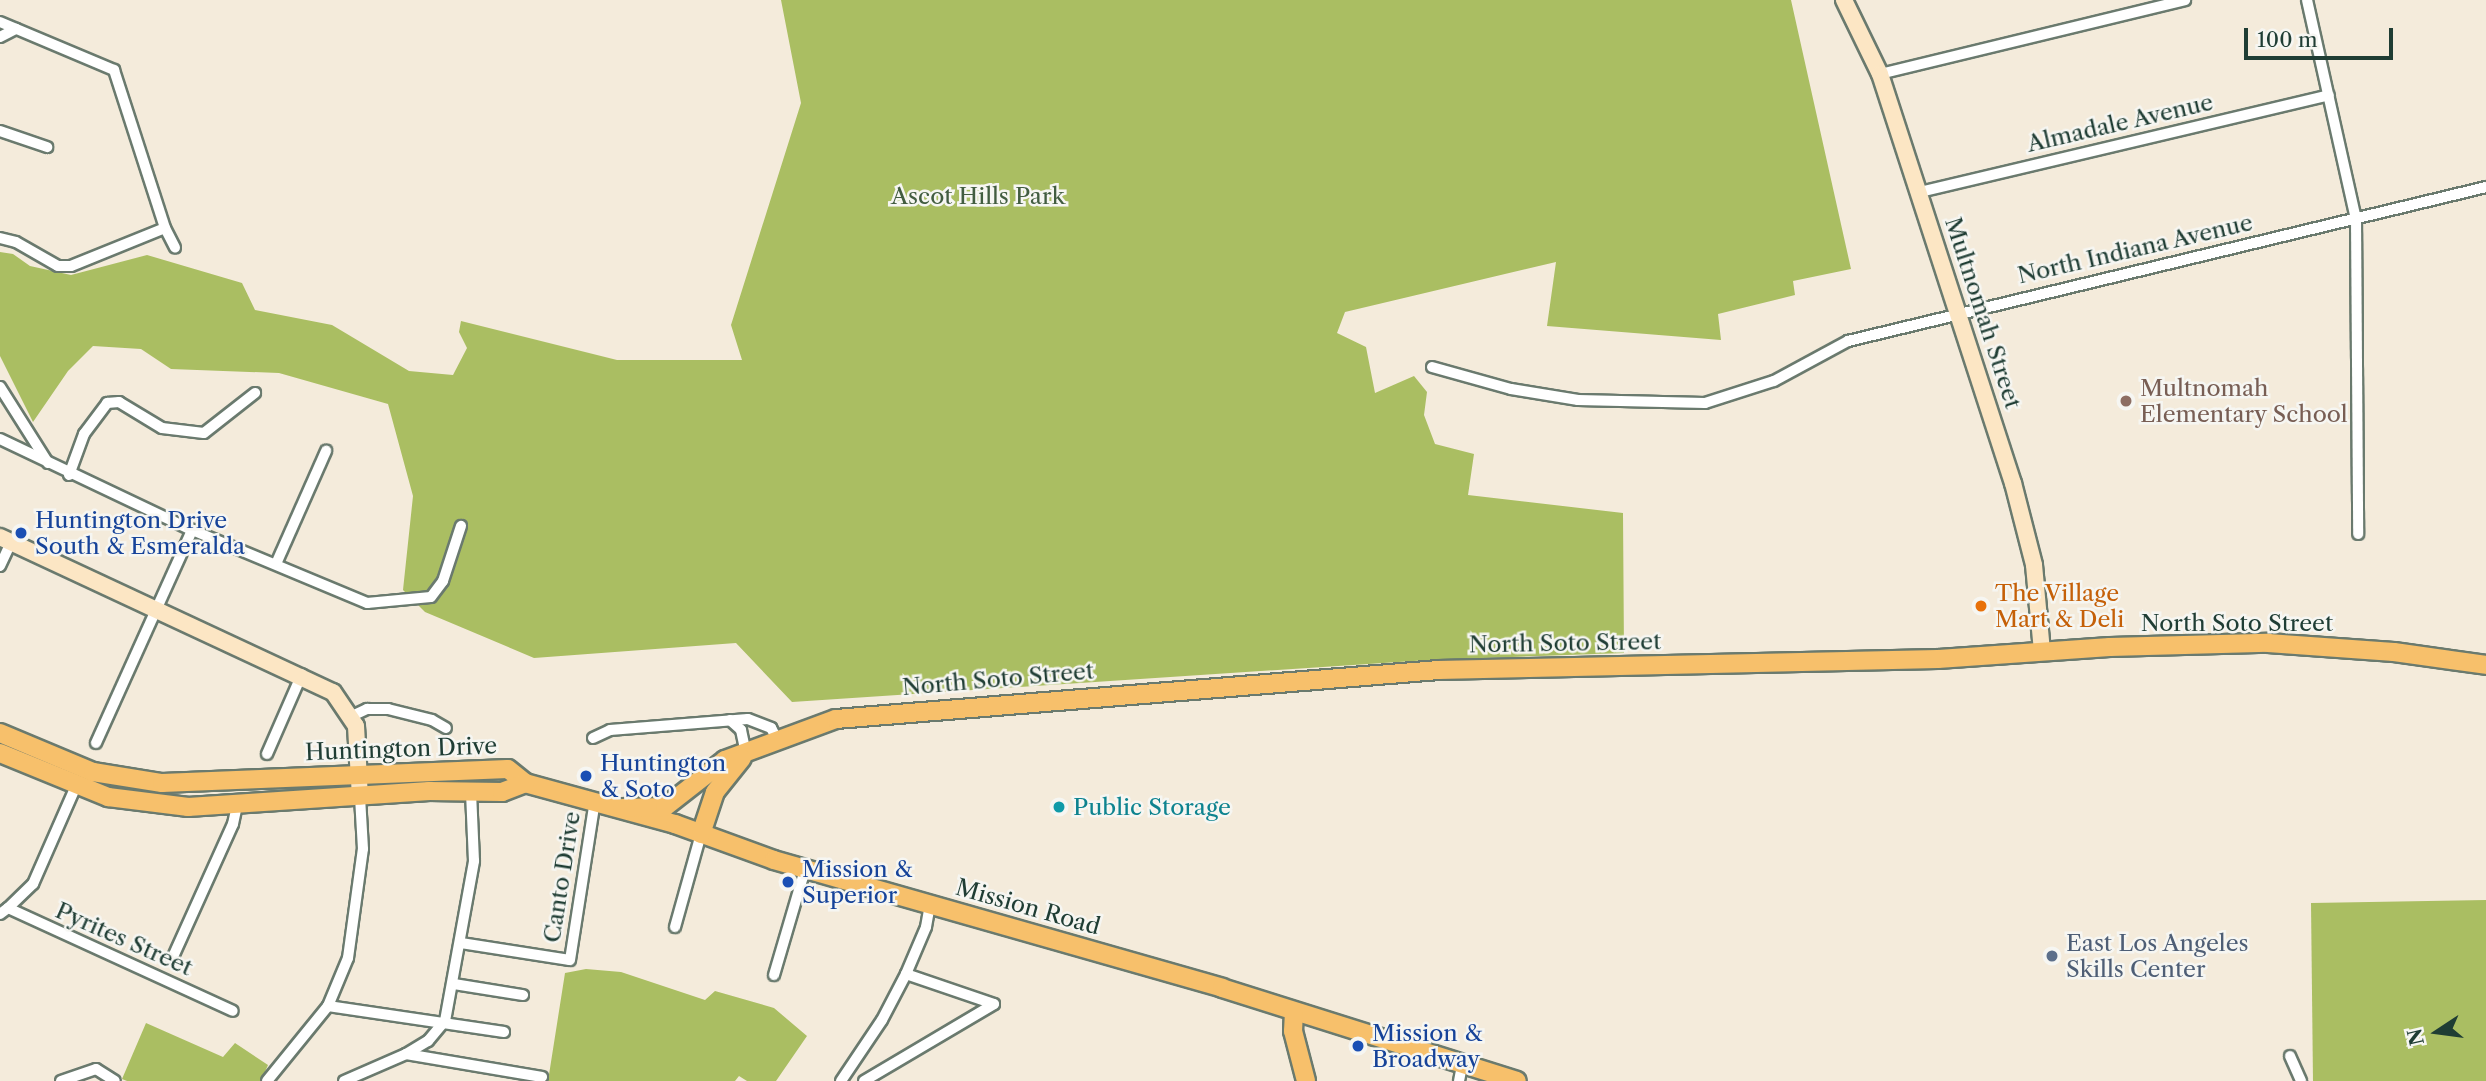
<!DOCTYPE html>
<html>
<head>
<meta charset="utf-8">
<style>
	body { margin:0 }
	#map { position:relative; width:2486px; height:1081px; overflow:hidden; background:#f4ebdb; font-family:"Libre Caslon Text",serif }
	div>[style] { position:absolute }
	.green>* { inset:0; background:#aabe62 }
	.roads { filter:drop-shadow(2px 0 #6a7a6e) drop-shadow(-2px 0 #6a7a6e) drop-shadow(0 2px #6a7a6e) drop-shadow(0 -2px #6a7a6e) }
	.street>* { height:10px; margin:-5px; padding:0 5px; transform-origin:5px; border-radius:5px; background:#fff }
	.secondary>* { height:16px; margin:-8px; padding:0 8px; transform-origin:8px; border-radius:8px; background:#fce6c4 }
	.primary>* { height:18px; margin:-9px; padding:0 9px; transform-origin:9px; border-radius:9px; background:#f7c06b }
	.dots>* { width:19px; height:19px; translate:-50% -50%; box-sizing:border-box; border:4px solid #f6f6f2; border-radius:50% }
	span { translate:-50% -50%; white-space:nowrap; text-align:center; line-height:1.15; -webkit-text-stroke:5px #f6f6f2; paint-order:stroke }
	.street-label { font-size:23px; color:#1f3d34 }
	.park-label { font-size:23px; color:#425d40 }
	.education-label { font-size:23px; color:#785e54 }
	.left { translate:0 -50%; text-align:left }
	.transit-label { font-size:23px; color:#164399 }
	.food-label { font-size:23px; color:#c56008 }
	.culture-label { font-size:23px; color:#0d838f }
	.service-label { font-size:23px; color:#4e5e75 }
	.north { position:absolute; left:2402px; top:997px; width:70px; height:70px; -webkit-text-stroke:5px #f6f6f2; paint-order:stroke; rotate:257deg; font-size:19px; font-weight:700; line-height:28px; text-align:center; color:#1f3d34 }
	.north::after { content:''; display:block; margin:auto; width:24px; height:32px; background:#1f3d34; clip-path:polygon(50% 0,100% 100%,50% 72%,0 100%) }
	.scale { position:absolute; left:2244px; top:28px; width:149px; height:32px; box-sizing:border-box; border:4px solid #1f3d34; border-top:0; padding-left:9px; font-size:21px; line-height:24px; white-space:nowrap; color:#1f3d34; -webkit-text-stroke:5px #f6f6f2; paint-order:stroke }
</style>
</head>
<body>
<div id="map">
	<div class="green">
		<div style="clip-path:polygon(781px 0,1791px 0,1851px 269px,1793px 281px,1795px 295px,1718px 314px,1721px 340px,1547px 326px,1556px 262px,1345px 312px,1337px 333px,1366px 347px,1375px 393px,1414px 376px,1427px 392px,1424px 415px,1435px 444px,1474px 454px,1468px 495px,1623px 513px,1624px 653px,1429px 660px,792px 702px,736px 643px,534px 658px,425px 612px,403px 590px,413px 496px,388px 404px,279px 373px,171px 369px,141px 349px,93px 346px,68px 371px,33px 422px,0 356px,0 252px,13px 254px,30px 266px,71px 275px,147px 255px,242px 283px,255px 310px,332px 325px,409px 371px,453px 375px,467px 348px,459px 332px,461px 321px,617px 360px,742px 360px,731px 325px,801px 103px)"></div>
		<div style="clip-path:polygon(2486px 900px,2486px 1081px,2313px 1081px,2311px 903px)"></div>
		<div style="clip-path:polygon(586px 969px,621px 972px,705px 1000px,715px 991px,774px 1008px,807px 1036px,776px 1081px,747px 1081px,739px 1076px,735px 1081px,548px 1081px,565px 973px)"></div>
		<div style="clip-path:polygon(146px 1023px,223px 1057px,235px 1043px,268px 1065px,261px 1081px,127px 1081px,122px 1079px)"></div>
	</div>
	<div class="roads">
		<div class="street">
			<div style="left:2307px;top:0;width:224px;rotate:77.4deg"></div>
			<div style="left:2356px;top:219px;width:315px;rotate:89.6deg"></div>
			<div style="left:0;top:22px;width:124px;rotate:22.8deg"></div>
			<div style="left:114px;top:70px;width:166px;rotate:72.1deg"></div>
			<div style="left:0;top:37px;width:18px;rotate:-27deg"></div>
			<div style="left:1880px;top:74px;width:314px;rotate:-13.6deg"></div>
			<div style="left:0;top:131px;width:50px;rotate:18.8deg"></div>
			<div style="left:1920px;top:192px;width:420px;rotate:-13.3deg"></div>
			<div style="left:0;top:238px;width:16px;rotate:14deg"></div>
			<div style="left:16px;top:242px;width:48px;rotate:29.7deg"></div>
			<div style="left:58px;top:266px;width:13px"></div>
			<div style="left:71px;top:266px;width:101px;rotate:-22deg"></div>
			<div style="left:165px;top:228px;width:22px;rotate:63deg"></div>
			<div style="left:1432px;top:367px;width:82px;rotate:15.6deg"></div>
			<div style="left:1511px;top:389px;width:68px;rotate:9.3deg"></div>
			<div style="left:1578px;top:400px;width:127px;rotate:1.4deg"></div>
			<div style="left:1705px;top:403px;width:72px;rotate:-17.7deg"></div>
			<div style="left:1774px;top:381px;width:84px;rotate:-28.4deg"></div>
			<div style="left:1848px;top:341px;width:656px;rotate:-13.57deg"></div>
			<div style="left:0;top:387px;width:90px;rotate:57.7deg"></div>
			<div style="left:0;top:439px;width:212px;rotate:25.4deg"></div>
			<div style="left:192px;top:530px;width:190px;rotate:22.6deg"></div>
			<div style="left:367px;top:603px;width:64px;rotate:-5.4deg"></div>
			<div style="left:431px;top:597px;width:20px;rotate:-53deg"></div>
			<div style="left:443px;top:581px;width:58px;rotate:-71.9deg"></div>
			<div style="left:69px;top:475px;width:44px;rotate:-69.9deg"></div>
			<div style="left:84px;top:434px;width:39px;rotate:-53deg"></div>
			<div style="left:107px;top:403px;width:12px;rotate:-5deg"></div>
			<div style="left:119px;top:402px;width:50px;rotate:31.2deg"></div>
			<div style="left:162px;top:428px;width:42px;rotate:6.8deg"></div>
			<div style="left:204px;top:433px;width:65px;rotate:-38.1deg"></div>
			<div style="left:276px;top:564px;width:124px;rotate:-66.1deg"></div>
			<div style="left:0;top:566px;width:26px;rotate:-65deg"></div>
			<div style="left:352px;top:716px;width:17px;rotate:-25deg"></div>
			<div style="left:367px;top:709px;width:21px"></div>
			<div style="left:388px;top:709px;width:45px;rotate:14deg"></div>
			<div style="left:432px;top:720px;width:16px;rotate:30deg"></div>
			<div style="left:730px;top:720px;width:15px;rotate:42deg"></div>
			<div style="left:741px;top:730px;width:24px;rotate:78deg"></div>
			<div style="left:593px;top:738px;width:19px;rotate:-25deg"></div>
			<div style="left:610px;top:730px;width:138px;rotate:-4.6deg"></div>
			<div style="left:748px;top:719px;width:25px;rotate:21deg"></div>
			<div style="left:771px;top:728px;width:13px;rotate:61deg"></div>
			<div style="left:96px;top:743px;width:234px;rotate:-65.7deg"></div>
			<div style="left:267px;top:754px;width:87px;rotate:-66.4deg"></div>
			<div style="left:8px;top:908px;width:35px;rotate:-44deg"></div>
			<div style="left:33px;top:884px;width:107px;rotate:-66.3deg"></div>
			<div style="left:0;top:914px;width:10px;rotate:-37deg"></div>
			<div style="left:8px;top:908px;width:247px;rotate:24.6deg"></div>
			<div style="left:675px;top:927px;width:97px;rotate:-74.4deg"></div>
			<div style="left:461px;top:943px;width:110px;rotate:8.9deg"></div>
			<div style="left:570px;top:960px;width:161px;rotate:-81.1deg"></div>
			<div style="left:172px;top:959px;width:148px;rotate:-65.7deg"></div>
			<div style="left:233px;top:824px;width:19px;rotate:-78deg"></div>
			<div style="left:774px;top:975px;width:109px;rotate:-73.6deg"></div>
			<div style="left:454px;top:984px;width:70px;rotate:9.1deg"></div>
			<div style="left:328px;top:1006px;width:178px;rotate:8.4deg"></div>
			<div style="left:406px;top:1054px;width:138px;rotate:9.6deg"></div>
			<div style="left:2290px;top:1056px;width:27px;rotate:66deg"></div>
			<div style="left:61px;top:1081px;width:37px;rotate:-19deg"></div>
			<div style="left:96px;top:1069px;width:22px;rotate:32deg"></div>
			<div style="left:267px;top:1081px;width:97px;rotate:-50.9deg"></div>
			<div style="left:328px;top:1006px;width:52px;rotate:-67.4deg"></div>
			<div style="left:348px;top:958px;width:110px;rotate:-82.2deg"></div>
			<div style="left:363px;top:849px;width:52px;rotate:-93.3deg"></div>
			<div style="left:344px;top:1081px;width:68px;rotate:-23.5deg"></div>
			<div style="left:406px;top:1054px;width:26px;rotate:-31deg"></div>
			<div style="left:428px;top:1041px;width:26px;rotate:-50deg"></div>
			<div style="left:445px;top:1021px;width:163px;rotate:-79.7deg"></div>
			<div style="left:474px;top:861px;width:69px;rotate:-92.5deg"></div>
			<div style="left:841px;top:1081px;width:73px;rotate:-56.1deg"></div>
			<div style="left:882px;top:1020px;width:52px;rotate:-62.4deg"></div>
			<div style="left:906px;top:974px;width:51px;rotate:-66.9deg"></div>
			<div style="left:926px;top:927px;width:23px;rotate:-80deg"></div>
			<div style="left:864px;top:1081px;width:151px;rotate:-30.6deg"></div>
			<div style="left:994px;top:1004px;width:93px;rotate:-161.2deg"></div>
			<div style="left:1459px;top:1081px;width:16px;rotate:-79deg"></div>
		</div>
		<div class="secondary">
			<div style="left:1844px;top:0;width:82px;rotate:64.1deg"></div>
			<div style="left:1880px;top:74px;width:430px;rotate:72deg"></div>
			<div style="left:2013px;top:483px;width:85px;rotate:75.6deg"></div>
			<div style="left:2034px;top:565px;width:86px;rotate:84.7deg"></div>
			<div style="left:0;top:537px;width:367px;rotate:25deg"></div>
			<div style="left:333px;top:692px;width:41px;rotate:55.9deg"></div>
			<div style="left:356px;top:726px;width:71px;rotate:86.8deg"></div>
		</div>
		<div class="primary">
			<div style="left:0;top:733px;width:101px;rotate:22.8deg"></div>
			<div style="left:93px;top:772px;width:70px;rotate:9.1deg"></div>
			<div style="left:162px;top:783px;width:346px;rotate:-2.3deg"></div>
			<div style="left:508px;top:769px;width:22px;rotate:39deg"></div>
			<div style="left:525px;top:783px;width:156px;rotate:15.3deg"></div>
			<div style="left:675px;top:824px;width:105px;rotate:20deg"></div>
			<div style="left:774px;top:860px;width:466px;rotate:15.9deg"></div>
			<div style="left:1222px;top:988px;width:309px;rotate:17.5deg"></div>
			<div style="left:0;top:753px;width:117px;rotate:22.2deg"></div>
			<div style="left:108px;top:797px;width:81px;rotate:7.1deg"></div>
			<div style="left:188px;top:807px;width:242px;rotate:-3.8deg"></div>
			<div style="left:429px;top:791px;width:73px;rotate:0.8deg"></div>
			<div style="left:502px;top:792px;width:25px;rotate:-21deg"></div>
			<div style="left:622px;top:808px;width:43px;rotate:-1.3deg"></div>
			<div style="left:665px;top:807px;width:76px;rotate:-38.1deg"></div>
			<div style="left:725px;top:760px;width:118px;rotate:-20.3deg"></div>
			<div style="left:836px;top:719px;width:604px;rotate:-4.65deg"></div>
			<div style="left:1438px;top:670px;width:500px;rotate:-1.26deg"></div>
			<div style="left:1938px;top:659px;width:172px;rotate:-4deg"></div>
			<div style="left:2110px;top:647px;width:158px;rotate:-1.5deg"></div>
			<div style="left:2268px;top:643px;width:126px;rotate:4.1deg"></div>
			<div style="left:2394px;top:652px;width:93px;rotate:8deg"></div>
			<div style="left:701px;top:834px;width:44px;rotate:-71.6deg"></div>
			<div style="left:715px;top:792px;width:43px;rotate:-51.5deg"></div>
			<div style="left:1294px;top:1012px;width:19px;rotate:93deg"></div>
			<div style="left:1293px;top:1031px;width:52px;rotate:75.4deg"></div>
		</div>
	</div>
	<div class="dots">
		<div style="left:2126px;top:401px;background:#8d6e63"></div>
		<div style="left:21px;top:533px;background:#1a4fb4"></div>
		<div style="left:1981px;top:606px;background:#e8710a"></div>
		<div style="left:586px;top:776px;background:#1a4fb4"></div>
		<div style="left:1059px;top:807px;background:#0f9aa8"></div>
		<div style="left:788px;top:882px;background:#1a4fb4"></div>
		<div style="left:2052px;top:956px;background:#5c6f8a"></div>
		<div style="left:1358px;top:1046px;background:#1a4fb4"></div>
	</div>
	<div class="street-label">
		<span style="left:2120px;top:123px;rotate:-13deg">Almadale Avenue</span>
		<span style="left:2135px;top:249px;rotate:-13deg">North Indiana Avenue</span>
		<span style="left:1983px;top:313px;rotate:72deg">Multnomah Street</span>
		<span style="left:2237px;top:623px">North Soto Street</span>
		<span style="left:1565px;top:643px;rotate:-1deg">North Soto Street</span>
		<span style="left:998px;top:679px;rotate:-5deg">North Soto Street</span>
		<span style="left:401px;top:749px;rotate:-2deg">Huntington Drive</span>
		<span style="left:562px;top:877px;rotate:-81deg">Canto Drive</span>
		<span style="left:1028px;top:907px;rotate:16deg">Mission Road</span>
		<span style="left:124px;top:939px;rotate:24deg">Pyrites Street</span>
	</div>
	<div class="park-label">
		<span style="left:978px;top:196px">Ascot Hills Park</span>
	</div>
	<div class="education-label">
		<span class="left" style="left:2140px;top:401px">Multnomah<br>Elementary School</span>
	</div>
	<div class="transit-label">
		<span class="left" style="left:35px;top:533px">Huntington Drive<br>South &amp; Esmeralda</span>
		<span class="left" style="left:600px;top:776px">Huntington<br>&amp; Soto</span>
		<span class="left" style="left:802px;top:882px">Mission &amp;<br>Superior</span>
		<span class="left" style="left:1372px;top:1046px">Mission &amp;<br>Broadway</span>
	</div>
	<div class="food-label">
		<span class="left" style="left:1995px;top:606px">The Village<br>Mart &amp; Deli</span>
	</div>
	<div class="culture-label">
		<span class="left" style="left:1073px;top:807px">Public Storage</span>
	</div>
	<div class="service-label">
		<span class="left" style="left:2066px;top:956px">East Los Angeles<br>Skills Center</span>
	</div>
	<div class="north">N</div>
	<div class="scale">100 m</div>
</div>
</body>
</html>
